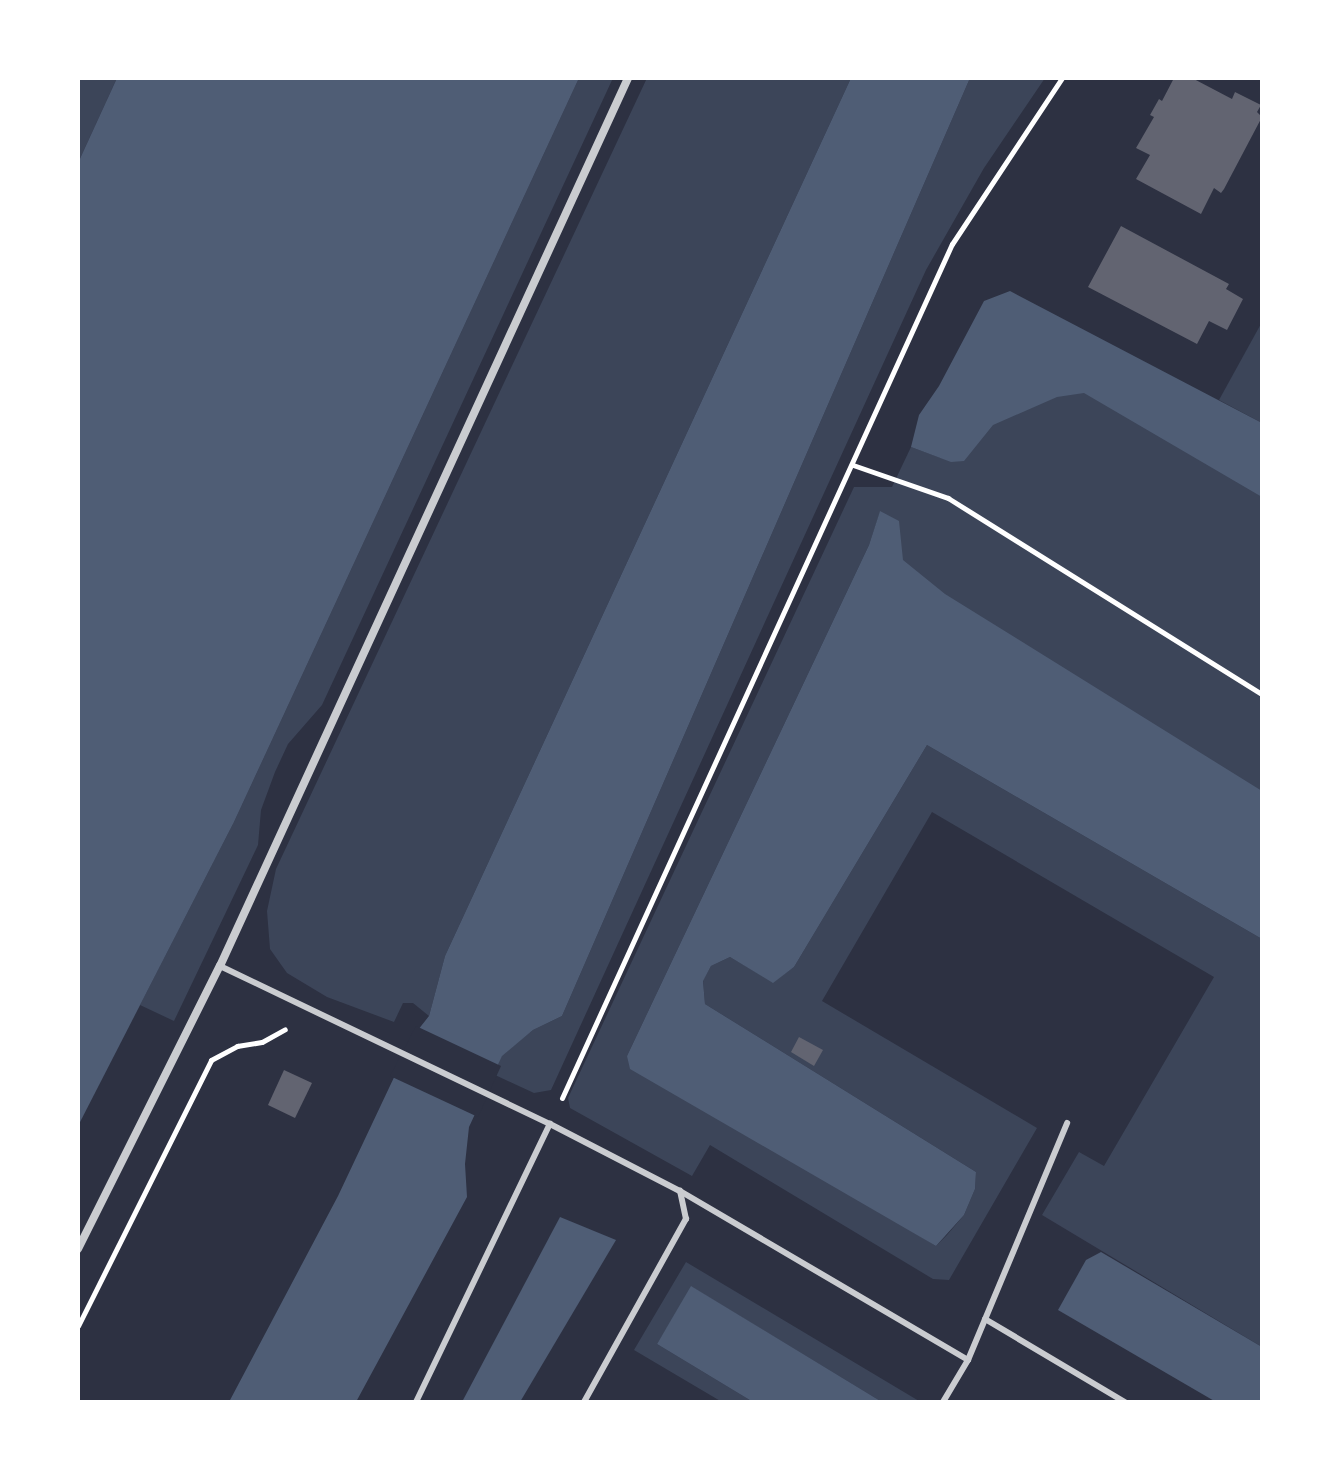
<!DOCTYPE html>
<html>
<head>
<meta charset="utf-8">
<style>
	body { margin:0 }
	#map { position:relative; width:1340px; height:1480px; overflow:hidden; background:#2d3142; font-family:Commissioner,sans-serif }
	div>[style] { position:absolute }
	.green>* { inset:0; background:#3c4559 }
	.water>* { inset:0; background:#4f5d75 }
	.pier>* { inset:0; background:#2d3142 }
	.building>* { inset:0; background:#626471 }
	.path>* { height:5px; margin:-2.5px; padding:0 2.5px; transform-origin:2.5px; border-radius:2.5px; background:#fff }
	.service>* { height:6px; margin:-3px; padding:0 3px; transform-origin:3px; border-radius:3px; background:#caccd0 }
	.minor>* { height:8px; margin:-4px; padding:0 4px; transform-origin:4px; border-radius:4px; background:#caccd0 }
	span { translate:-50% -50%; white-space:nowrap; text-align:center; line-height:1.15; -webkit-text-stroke:6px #fff; paint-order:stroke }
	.frame { position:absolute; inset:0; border:80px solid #fff; pointer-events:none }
</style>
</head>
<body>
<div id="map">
	<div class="green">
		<div style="clip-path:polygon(78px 78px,117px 78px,78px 163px)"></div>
		<div style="clip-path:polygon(579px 78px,613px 78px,322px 705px,288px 744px,275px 772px,261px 810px,258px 845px,174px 1021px,140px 1005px,234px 822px)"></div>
		<div style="clip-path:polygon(647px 78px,851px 78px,445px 956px,429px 1016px,413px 1003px,403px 1003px,394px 1022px,327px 997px,287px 973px,270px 949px,267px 911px,276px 869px)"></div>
		<div style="clip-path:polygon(970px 78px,1045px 78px,984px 168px,926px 270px,551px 1090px,534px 1093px,493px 1074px,502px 1055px,533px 1030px,562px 1016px)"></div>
		<div style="clip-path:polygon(1262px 322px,1262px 423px,1219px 400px)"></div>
		<div style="clip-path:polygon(1041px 385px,1150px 389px,1262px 456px,1262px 820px,871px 582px,880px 512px,869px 545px,627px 1056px,936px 1246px,947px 1235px,964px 1215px,975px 1189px,976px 1172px,705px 1004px,703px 980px,711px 966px,730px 957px,773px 982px,794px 967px,927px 745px,1262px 939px,1262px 1347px,1042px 1215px,1079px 1152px,1104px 1166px,1214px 977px,932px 812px,822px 1001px,1037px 1128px,949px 1280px,933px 1279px,710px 1145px,692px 1176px,570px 1108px,568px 1098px,854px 487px,892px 487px,911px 447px,941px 458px)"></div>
		<div style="clip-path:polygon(686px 1262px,919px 1401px,918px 1402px,882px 1402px,692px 1287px,657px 1344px,753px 1402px,722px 1402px,634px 1350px)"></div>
	</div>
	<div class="water">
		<div style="clip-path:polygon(117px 78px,579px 78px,234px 822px,78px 1126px,78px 163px)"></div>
		<div style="clip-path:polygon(851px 78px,970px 78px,562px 1016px,533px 1030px,502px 1056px,469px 1127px,465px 1164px,467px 1197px,356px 1402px,229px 1402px,338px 1196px,414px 1035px,429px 1016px,445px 956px)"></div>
		<div style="clip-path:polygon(1010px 291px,1262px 423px,1262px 497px,1084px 393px,1057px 397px,993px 425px,964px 461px,951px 462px,911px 447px,919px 415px,939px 386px,984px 301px)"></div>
		<div style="clip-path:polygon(880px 511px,899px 521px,903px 560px,945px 594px,1262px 791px,1262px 939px,927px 745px,794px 967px,773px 983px,730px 957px,711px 966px,703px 981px,705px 1004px,976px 1172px,975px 1189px,964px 1215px,936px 1246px,630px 1069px,627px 1056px,869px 545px)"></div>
		<div style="clip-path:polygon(560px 1217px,616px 1240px,520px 1402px,462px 1402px)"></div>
		<div style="clip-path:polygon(1101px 1252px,1262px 1347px,1262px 1402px,1216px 1402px,1058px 1310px,1086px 1260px)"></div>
		<div style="clip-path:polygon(691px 1286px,882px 1402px,753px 1402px,657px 1344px)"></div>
	</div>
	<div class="pier">
		<div style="clip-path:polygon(416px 1026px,501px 1066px,478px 1117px,390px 1076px)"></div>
	</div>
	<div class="building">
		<div style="clip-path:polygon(1174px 78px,1192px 78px,1232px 99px,1235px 92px,1261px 105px,1257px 112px,1262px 117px,1224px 189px,1221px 193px,1214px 188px,1201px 214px,1136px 179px,1150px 155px,1136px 148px,1154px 117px,1150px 115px,1159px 99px,1162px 101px)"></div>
		<div style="clip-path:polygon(1121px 226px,1229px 284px,1226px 289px,1243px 299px,1227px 330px,1209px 321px,1197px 344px,1088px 287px)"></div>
		<div style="clip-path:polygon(799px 1037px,823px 1050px,814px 1066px,791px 1052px)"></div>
		<div style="clip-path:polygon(284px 1070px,312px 1083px,295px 1118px,268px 1105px)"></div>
	</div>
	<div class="path">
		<div style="left:853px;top:465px;width:101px;rotate:19.2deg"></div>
		<div style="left:948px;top:498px;width:370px;rotate:32deg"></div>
		<div style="left:562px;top:1098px;width:939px;rotate:-65.46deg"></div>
		<div style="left:952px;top:244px;width:199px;rotate:-56.5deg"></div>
		<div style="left:78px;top:1326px;width:297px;rotate:-63.4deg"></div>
		<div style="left:211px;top:1060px;width:30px;rotate:-28deg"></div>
		<div style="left:237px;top:1046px;width:25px;rotate:-9deg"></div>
		<div style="left:262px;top:1042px;width:26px;rotate:-29deg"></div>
	</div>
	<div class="service">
		<div style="left:220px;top:966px;width:366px;rotate:25.6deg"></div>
		<div style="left:550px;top:1124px;width:146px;rotate:27.3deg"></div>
		<div style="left:680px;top:1191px;width:334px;rotate:30.4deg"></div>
		<div style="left:968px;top:1360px;width:49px;rotate:120.8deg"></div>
		<div style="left:985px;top:1319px;width:163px;rotate:30.7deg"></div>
		<div style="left:968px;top:1360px;width:257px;rotate:-67.3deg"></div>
		<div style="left:416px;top:1402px;width:309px;rotate:-64.3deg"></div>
		<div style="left:584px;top:1402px;width:210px;rotate:-60.9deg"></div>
		<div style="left:686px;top:1219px;width:29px;rotate:-102deg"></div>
	</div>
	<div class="minor">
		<div style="left:78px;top:1249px;width:317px;rotate:-63.4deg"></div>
		<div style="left:220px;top:966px;width:977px;rotate:-65.32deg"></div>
	</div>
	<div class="frame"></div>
</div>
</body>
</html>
